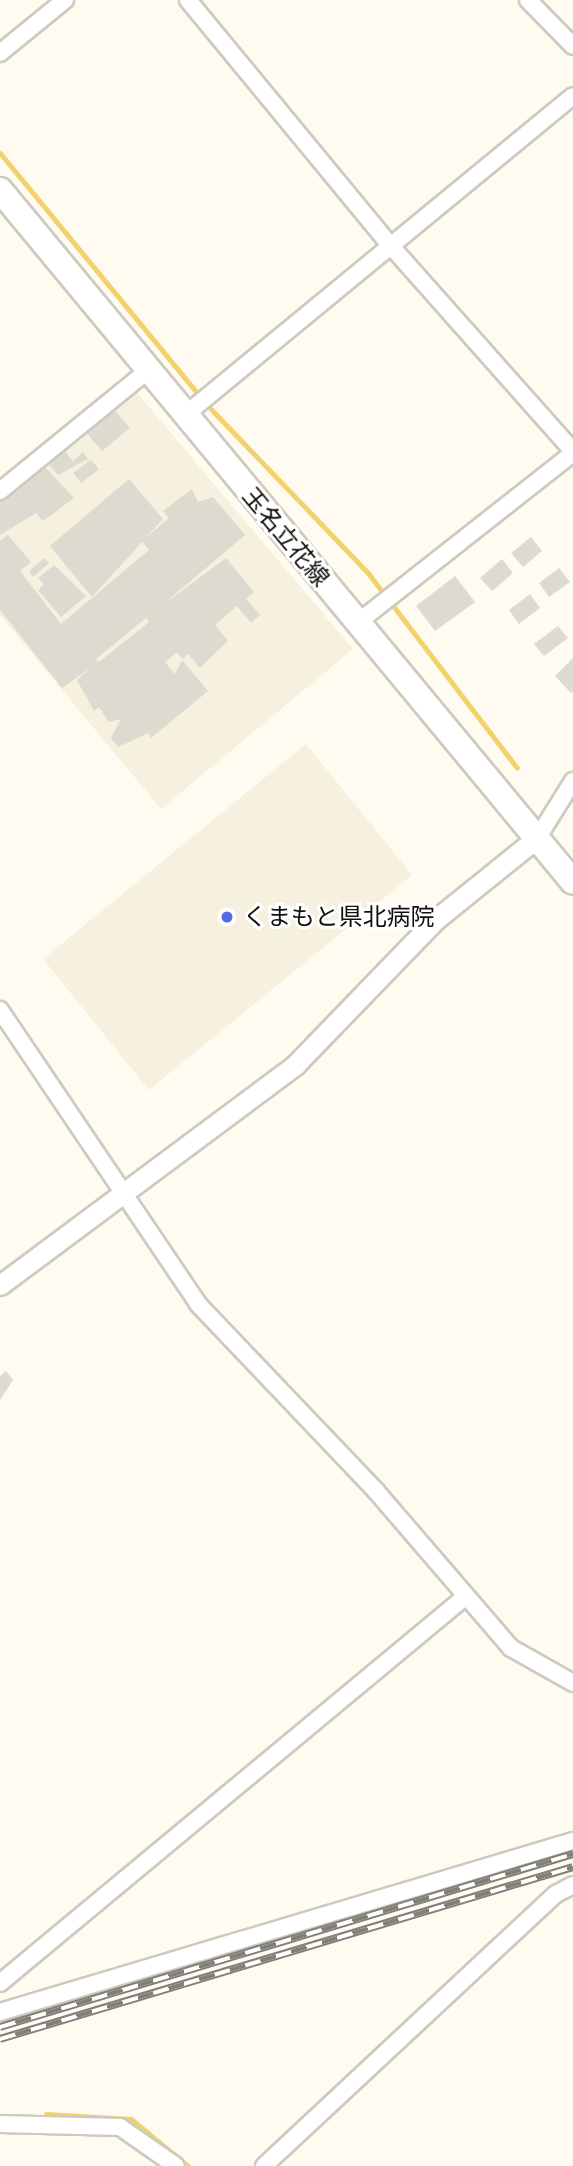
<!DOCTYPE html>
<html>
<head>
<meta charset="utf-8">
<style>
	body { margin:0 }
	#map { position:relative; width:573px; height:2166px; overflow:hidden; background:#fffbf1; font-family:Arial,"Noto Sans JP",sans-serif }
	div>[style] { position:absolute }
	.built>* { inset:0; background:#f6f0df }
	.stream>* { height:5px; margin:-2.5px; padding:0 2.5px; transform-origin:2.5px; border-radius:2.5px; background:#f3d26e }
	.building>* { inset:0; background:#dddacf }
	.roads { filter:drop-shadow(2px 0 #cdcabf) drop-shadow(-2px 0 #cdcabf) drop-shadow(0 2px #cdcabf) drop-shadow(0 -2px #cdcabf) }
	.minor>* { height:16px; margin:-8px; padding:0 8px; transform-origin:8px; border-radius:8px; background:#fff }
	.tertiary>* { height:19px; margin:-9.5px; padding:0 9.5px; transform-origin:9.5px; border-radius:9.5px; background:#fff }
	.primary>* { height:24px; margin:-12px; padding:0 12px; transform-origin:12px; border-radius:12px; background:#fff }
	.rail>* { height:8px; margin-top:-4px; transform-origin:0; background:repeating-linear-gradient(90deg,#fff 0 16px,#817f78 0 32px); box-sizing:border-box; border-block:2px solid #817f78 }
	.dots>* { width:19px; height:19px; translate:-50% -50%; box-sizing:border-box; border:4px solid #fff; border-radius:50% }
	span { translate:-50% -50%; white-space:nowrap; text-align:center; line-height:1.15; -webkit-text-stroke:6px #fff; paint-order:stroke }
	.street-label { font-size:24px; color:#11100c }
	.poi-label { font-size:24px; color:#11100c }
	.left { translate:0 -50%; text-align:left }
</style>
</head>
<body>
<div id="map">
	<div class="built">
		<div style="clip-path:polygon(133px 388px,353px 649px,161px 809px,0 615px,0 494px)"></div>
		<div style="clip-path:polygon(306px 744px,412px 875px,149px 1090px,43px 959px)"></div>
	</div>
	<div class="stream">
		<div style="left:0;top:153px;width:326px;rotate:50.6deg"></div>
		<div style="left:207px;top:405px;width:233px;rotate:46.2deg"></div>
		<div style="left:368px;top:573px;width:245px;rotate:52.6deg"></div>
		<div style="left:46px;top:2114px;width:85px;rotate:3.4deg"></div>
		<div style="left:131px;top:2119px;width:74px;rotate:39.5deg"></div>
	</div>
	<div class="building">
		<div style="clip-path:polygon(112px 407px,130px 428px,102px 451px,84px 430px)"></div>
		<div style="clip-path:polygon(64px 450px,73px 461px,83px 452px,88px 459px,58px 475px,48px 463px)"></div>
		<div style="clip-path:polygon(91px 460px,99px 469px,81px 483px,73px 473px)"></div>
		<div style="clip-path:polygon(45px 467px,74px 498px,43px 521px,36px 513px,0 535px,0 496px,12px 486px,17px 491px,31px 479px,31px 470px,35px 476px)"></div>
		<div style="clip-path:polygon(129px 479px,163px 519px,92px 597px,50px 546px)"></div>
		<div style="clip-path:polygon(evenodd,192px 489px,198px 502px,213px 497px,245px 535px,161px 606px,226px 558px,254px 592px,246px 599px,260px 615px,251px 623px,237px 606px,215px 625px,228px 641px,200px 668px,188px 654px,183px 659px,177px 652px,165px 662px,175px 674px,182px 660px,208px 691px,151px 738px,148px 733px,118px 747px,111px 738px,121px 719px,109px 722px,99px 707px,94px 711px,77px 680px,93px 666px,62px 688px,0 610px,0 541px,8px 535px,31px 562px,20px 571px,61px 624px,149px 550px,142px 541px,169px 518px,163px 511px,192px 489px,146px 618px,149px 622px,99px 662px,96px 659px,146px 618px)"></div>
		<div style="clip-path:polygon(531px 537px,542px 551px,523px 567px,511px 553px)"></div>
		<div style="clip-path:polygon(44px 558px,49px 563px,33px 577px,29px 571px)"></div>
		<div style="clip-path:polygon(502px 559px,513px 573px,492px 591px,480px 578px)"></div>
		<div style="clip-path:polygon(54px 565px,86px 596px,61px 617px,38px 590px,44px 585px,38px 578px)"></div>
		<div style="clip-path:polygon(559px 568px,570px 582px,549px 597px,539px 583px)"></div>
		<div style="clip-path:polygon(455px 576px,475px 602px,435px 631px,416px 606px)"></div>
		<div style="clip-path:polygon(530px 594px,540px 608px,519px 624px,509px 610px)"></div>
		<div style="clip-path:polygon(558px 626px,568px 638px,544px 656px,534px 644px)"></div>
		<div style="clip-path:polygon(573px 658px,573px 691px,571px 693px,555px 676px)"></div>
		<div style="clip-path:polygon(6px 1371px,13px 1380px,0 1400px,0 1376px)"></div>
	</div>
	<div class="roads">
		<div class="minor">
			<div style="left:188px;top:0;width:318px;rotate:50.5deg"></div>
			<div style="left:390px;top:245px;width:276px;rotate:48.4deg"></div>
			<div style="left:528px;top:0;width:64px;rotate:45.6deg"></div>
			<div style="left:0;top:53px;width:84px;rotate:-39.2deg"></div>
			<div style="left:185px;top:415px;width:502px;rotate:-39.43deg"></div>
			<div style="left:0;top:491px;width:190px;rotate:-39.2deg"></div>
			<div style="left:357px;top:623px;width:275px;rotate:-38.2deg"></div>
			<div style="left:538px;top:837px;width:66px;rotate:-58deg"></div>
			<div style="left:0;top:1010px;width:354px;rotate:56deg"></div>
			<div style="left:198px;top:1304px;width:258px;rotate:46.4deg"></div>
			<div style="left:376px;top:1491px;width:207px;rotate:49.3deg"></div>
			<div style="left:511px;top:1648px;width:71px;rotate:29.4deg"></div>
			<div style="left:0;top:1983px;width:604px;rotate:-39.7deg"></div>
			<div style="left:0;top:2012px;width:598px;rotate:-16.62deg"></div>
			<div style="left:0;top:2124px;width:120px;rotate:1.4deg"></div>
			<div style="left:120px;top:2127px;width:68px;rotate:34.9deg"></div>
			<div style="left:264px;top:2166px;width:399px;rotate:-43deg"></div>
			<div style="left:556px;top:1894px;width:19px;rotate:-28deg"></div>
		</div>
		<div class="tertiary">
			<div style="left:0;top:1285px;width:369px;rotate:-36.7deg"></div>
			<div style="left:296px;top:1064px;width:200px;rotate:-46deg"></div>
			<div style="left:435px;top:920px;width:132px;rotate:-38.9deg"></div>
		</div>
		<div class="primary">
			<div style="left:0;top:190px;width:898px;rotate:50.37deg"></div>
		</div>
	</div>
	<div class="rail">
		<div style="left:0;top:2027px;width:599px;rotate:-16.8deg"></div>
		<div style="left:0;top:2039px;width:598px;rotate:-16.71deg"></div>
	</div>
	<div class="dots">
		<div style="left:227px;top:917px;background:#556be1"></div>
	</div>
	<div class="street-label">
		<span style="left:286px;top:537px;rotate:50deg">玉名立花線</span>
	</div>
	<div class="poi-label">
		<span class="left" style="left:243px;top:917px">くまもと県北病院</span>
	</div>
</div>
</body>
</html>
